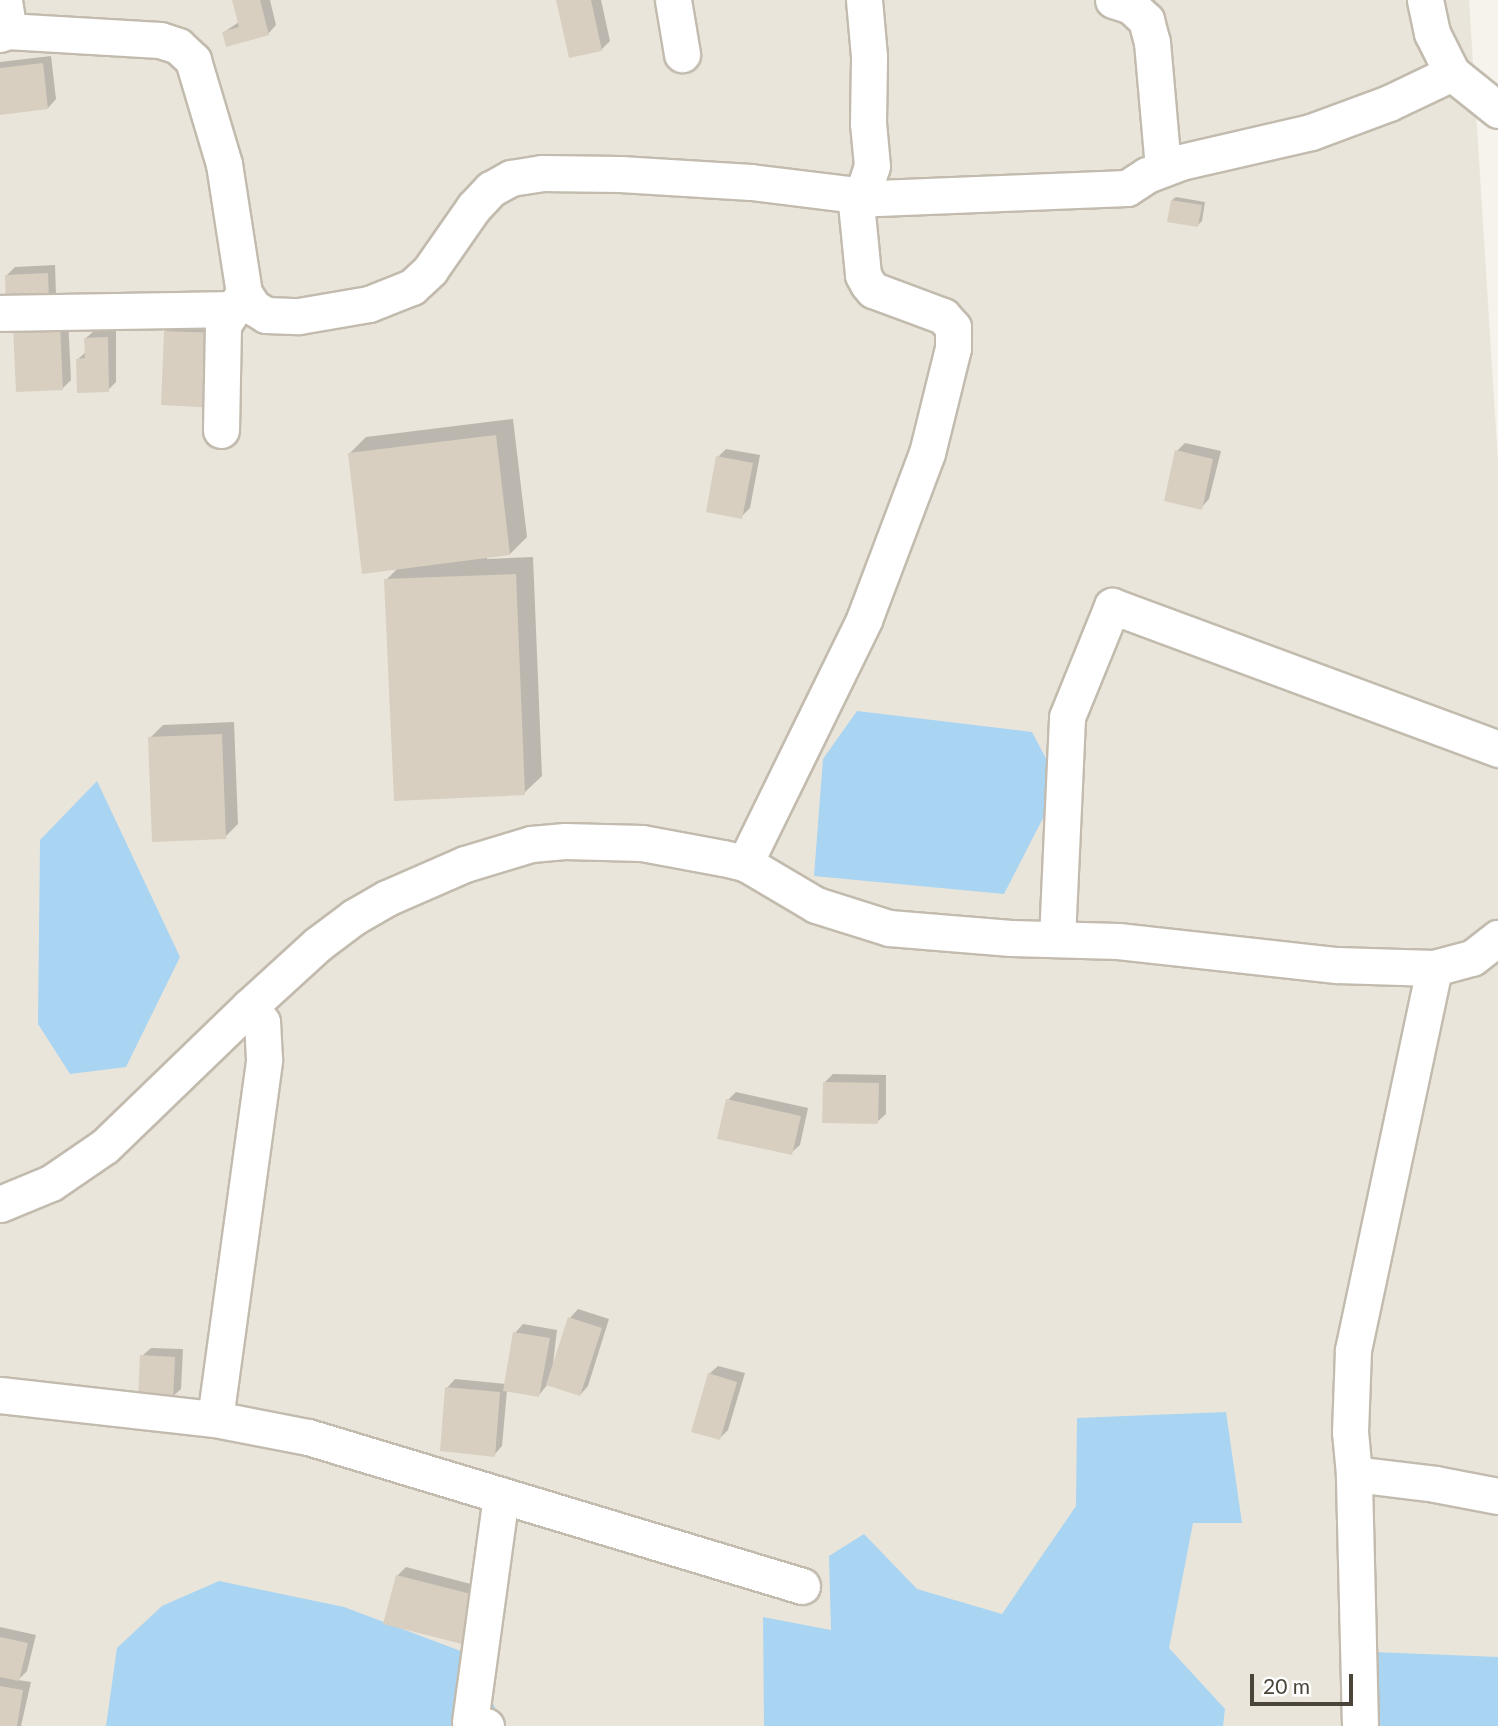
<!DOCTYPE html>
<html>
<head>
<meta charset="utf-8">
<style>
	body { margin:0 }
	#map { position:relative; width:1498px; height:1726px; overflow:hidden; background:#f6f3ec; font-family:Lato,sans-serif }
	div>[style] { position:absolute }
	.residential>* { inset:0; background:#eae5da }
	.water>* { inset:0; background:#a9d4f2 }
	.shadow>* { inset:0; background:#0003 }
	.building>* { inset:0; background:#d8cfc1 }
	.roads { filter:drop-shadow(2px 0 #c2bbae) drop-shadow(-2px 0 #c2bbae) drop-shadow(0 2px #c2bbae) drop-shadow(0 -2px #c2bbae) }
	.street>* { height:35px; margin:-17.5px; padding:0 17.5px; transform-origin:17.5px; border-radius:17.5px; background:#fff }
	span { translate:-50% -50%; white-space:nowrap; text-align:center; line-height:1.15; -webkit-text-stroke:7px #fff; paint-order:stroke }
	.scale { position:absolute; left:1250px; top:1674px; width:103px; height:32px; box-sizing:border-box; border:4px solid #4b4439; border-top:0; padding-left:9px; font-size:21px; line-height:24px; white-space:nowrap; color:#4b4439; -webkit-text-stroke:5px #fff; paint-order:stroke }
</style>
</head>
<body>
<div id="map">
	<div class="residential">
		<div style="clip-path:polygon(0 0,1469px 0,1498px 462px,1498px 1726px,0 1726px)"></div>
	</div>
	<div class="water">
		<div style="clip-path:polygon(857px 711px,1032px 732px,1060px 785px,1004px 894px,814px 876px,823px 759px)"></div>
		<div style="clip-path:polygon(97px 781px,180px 957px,126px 1067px,70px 1074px,38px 1024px,40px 840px)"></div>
		<div style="clip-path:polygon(1226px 1412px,1242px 1523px,1193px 1523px,1169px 1648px,1225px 1709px,1223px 1726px,764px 1726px,763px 1617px,831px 1630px,829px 1556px,864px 1534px,917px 1589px,1002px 1614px,1076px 1506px,1077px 1418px)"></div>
		<div style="clip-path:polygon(219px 1581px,344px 1607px,466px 1653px,498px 1713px,502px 1726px,106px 1726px,117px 1648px,162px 1606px)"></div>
		<div style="clip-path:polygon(1374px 1652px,1498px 1657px,1498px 1726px,1375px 1726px)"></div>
	</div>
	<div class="shadow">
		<div style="clip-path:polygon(234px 0,270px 0,276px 25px,268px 34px,224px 32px,239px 22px)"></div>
		<div style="clip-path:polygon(558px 0,601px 0,610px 41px,601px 50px)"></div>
		<div style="clip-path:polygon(51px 56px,56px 99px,48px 108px,0 113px,0 62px)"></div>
		<div style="clip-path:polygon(1176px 197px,1205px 202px,1202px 221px,1198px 225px,1172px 200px)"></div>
		<div style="clip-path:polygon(55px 265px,56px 295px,48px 303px,7px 275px,15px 267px)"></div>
		<div style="clip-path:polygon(68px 317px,71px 380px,62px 389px,17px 391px)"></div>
		<div style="clip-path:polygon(175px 323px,226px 325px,215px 406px,166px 331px)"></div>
		<div style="clip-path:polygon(116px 329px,116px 382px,108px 390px,78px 359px,87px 351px,86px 338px,95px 330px)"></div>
		<div style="clip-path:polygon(513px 419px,527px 537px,510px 554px,487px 557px,487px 559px,533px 557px,542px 776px,524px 793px,386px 580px,398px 568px,349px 454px,366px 437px)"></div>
		<div style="clip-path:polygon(1185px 443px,1221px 451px,1209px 499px,1201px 508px,1177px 451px)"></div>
		<div style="clip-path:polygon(726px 449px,760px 455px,750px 508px,741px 517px,718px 457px)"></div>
		<div style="clip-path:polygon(234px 722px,238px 824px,225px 837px,150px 738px,163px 725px)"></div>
		<div style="clip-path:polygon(833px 1074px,886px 1075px,886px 1114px,877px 1122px,825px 1082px)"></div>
		<div style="clip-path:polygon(736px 1092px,808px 1108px,800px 1145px,791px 1153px,728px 1100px)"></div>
		<div style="clip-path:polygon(578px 1309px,609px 1319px,588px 1386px,580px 1395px,548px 1384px,539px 1395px,507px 1390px,502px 1446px,494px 1455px,447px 1388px,455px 1379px,506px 1384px,515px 1333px,523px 1324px,557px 1330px,552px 1372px,570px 1318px)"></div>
		<div style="clip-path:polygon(151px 1348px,183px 1349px,181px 1389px,172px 1397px,142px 1356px)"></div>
		<div style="clip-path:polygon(718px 1366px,745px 1373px,728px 1430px,720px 1438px,709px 1374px)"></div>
		<div style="clip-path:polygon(406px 1567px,486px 1588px,466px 1644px,397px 1576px)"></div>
		<div style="clip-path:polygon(0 1627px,36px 1635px,27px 1671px,18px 1680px,31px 1682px,21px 1726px,0 1726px)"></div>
	</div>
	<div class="building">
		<div style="clip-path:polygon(232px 0,260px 0,269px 35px,226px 47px,222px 32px,239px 27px)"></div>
		<div style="clip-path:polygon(556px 0,591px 0,602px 51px,569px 58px)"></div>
		<div style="clip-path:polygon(43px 63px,48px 109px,0 115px,0 68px)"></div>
		<div style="clip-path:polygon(1171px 200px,1202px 205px,1198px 227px,1167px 222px)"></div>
		<div style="clip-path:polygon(48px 273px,49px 305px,6px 307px,5px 275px)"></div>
		<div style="clip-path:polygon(60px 325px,63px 390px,16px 392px,13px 327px)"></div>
		<div style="clip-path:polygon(164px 331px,219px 333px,216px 408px,161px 405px)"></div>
		<div style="clip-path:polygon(108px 337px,109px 392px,77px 393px,76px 359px,85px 358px,84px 338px)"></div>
		<div style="clip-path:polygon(496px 435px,510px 555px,362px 574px,348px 453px)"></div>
		<div style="clip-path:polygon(1175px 450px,1213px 459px,1202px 510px,1164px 501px)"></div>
		<div style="clip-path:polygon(716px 456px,753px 463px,742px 519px,706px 512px)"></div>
		<div style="clip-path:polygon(516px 574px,525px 795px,394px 801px,384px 579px)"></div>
		<div style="clip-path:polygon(222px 734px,226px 839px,152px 842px,148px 737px)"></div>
		<div style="clip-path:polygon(823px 1082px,879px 1083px,878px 1124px,822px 1123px)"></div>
		<div style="clip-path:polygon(726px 1099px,801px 1116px,792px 1155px,717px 1139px)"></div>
		<div style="clip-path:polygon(568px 1317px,602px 1328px,580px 1396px,546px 1385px)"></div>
		<div style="clip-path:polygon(513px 1332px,550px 1338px,539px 1397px,503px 1391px)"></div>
		<div style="clip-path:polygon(140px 1355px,175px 1357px,173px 1399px,138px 1397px)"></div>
		<div style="clip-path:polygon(708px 1373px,737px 1382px,720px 1440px,691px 1432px)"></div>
		<div style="clip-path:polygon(445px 1387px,500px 1392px,495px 1457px,440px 1451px)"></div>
		<div style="clip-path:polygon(396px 1575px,479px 1596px,466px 1645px,383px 1624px)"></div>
		<div style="clip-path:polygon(0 1637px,28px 1643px,19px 1681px,0 1677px)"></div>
		<div style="clip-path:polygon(0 1686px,23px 1690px,17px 1726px,0 1726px)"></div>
	</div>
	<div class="roads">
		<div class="street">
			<div style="left:673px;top:0;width:55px;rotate:80.5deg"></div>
			<div style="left:1113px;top:0;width:19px;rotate:18deg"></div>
			<div style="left:1131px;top:6px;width:21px;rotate:43deg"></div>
			<div style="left:1146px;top:20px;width:23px;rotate:75deg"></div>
			<div style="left:1152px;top:42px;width:127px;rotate:85deg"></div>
			<div style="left:1425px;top:0;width:34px;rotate:78deg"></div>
			<div style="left:1432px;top:33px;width:45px;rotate:63.4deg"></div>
			<div style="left:1452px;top:73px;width:59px;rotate:38.8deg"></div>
			<div style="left:7px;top:31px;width:153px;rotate:3.4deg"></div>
			<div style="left:160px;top:40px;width:19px;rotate:18deg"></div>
			<div style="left:178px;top:46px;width:21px;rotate:43deg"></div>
			<div style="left:193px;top:60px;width:109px;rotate:73.4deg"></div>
			<div style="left:224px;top:164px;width:131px;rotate:81.2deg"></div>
			<div style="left:244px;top:293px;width:17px;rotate:57deg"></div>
			<div style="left:253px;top:307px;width:15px;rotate:32deg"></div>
			<div style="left:266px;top:315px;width:33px;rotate:2deg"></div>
			<div style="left:299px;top:316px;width:71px;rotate:-9.7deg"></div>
			<div style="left:369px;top:304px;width:46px;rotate:-21.6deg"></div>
			<div style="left:412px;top:287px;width:25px;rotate:-43deg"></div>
			<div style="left:430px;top:270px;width:77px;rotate:-55.1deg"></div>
			<div style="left:474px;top:207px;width:25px;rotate:-47deg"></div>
			<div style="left:491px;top:189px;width:23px;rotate:-29deg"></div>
			<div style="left:511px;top:178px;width:31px;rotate:-9deg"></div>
			<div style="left:542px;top:173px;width:78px;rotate:0.7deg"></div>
			<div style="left:620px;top:174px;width:131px;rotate:3.5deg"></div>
			<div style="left:751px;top:182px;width:99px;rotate:7deg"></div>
			<div style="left:849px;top:194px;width:11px;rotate:52deg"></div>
			<div style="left:856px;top:203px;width:72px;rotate:84.4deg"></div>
			<div style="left:863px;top:275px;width:10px;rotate:61deg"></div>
			<div style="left:868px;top:284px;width:8px;rotate:50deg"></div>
			<div style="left:873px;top:290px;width:75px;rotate:20.4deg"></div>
			<div style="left:943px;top:316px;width:15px;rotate:48deg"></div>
			<div style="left:953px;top:327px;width:21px;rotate:90deg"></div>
			<div style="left:953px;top:348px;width:108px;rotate:103.9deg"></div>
			<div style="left:927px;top:453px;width:178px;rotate:110.7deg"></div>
			<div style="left:864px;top:620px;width:271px;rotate:116.1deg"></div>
			<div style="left:0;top:34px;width:8px;rotate:-23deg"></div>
			<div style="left:7px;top:31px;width:5px;rotate:-79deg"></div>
			<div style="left:8px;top:26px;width:26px;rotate:-99deg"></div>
			<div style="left:853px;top:199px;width:274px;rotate:-2.3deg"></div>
			<div style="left:1127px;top:188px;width:24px;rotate:-33deg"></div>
			<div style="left:1147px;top:175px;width:36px;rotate:-21deg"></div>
			<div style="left:1181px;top:162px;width:133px;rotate:-13deg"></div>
			<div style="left:1311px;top:132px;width:83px;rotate:-20.4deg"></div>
			<div style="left:1389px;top:103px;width:70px;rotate:-25.5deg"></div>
			<div style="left:853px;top:199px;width:17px;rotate:-45deg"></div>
			<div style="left:865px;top:187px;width:22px;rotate:-72deg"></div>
			<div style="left:872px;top:166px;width:43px;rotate:-95.3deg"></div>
			<div style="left:868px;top:123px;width:67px;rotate:-89.1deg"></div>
			<div style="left:869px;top:56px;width:56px;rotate:-95.1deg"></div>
			<div style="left:0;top:313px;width:233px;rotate:-1deg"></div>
			<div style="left:221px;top:430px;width:105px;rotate:-88.9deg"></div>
			<div style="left:223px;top:325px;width:38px;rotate:-57deg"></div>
			<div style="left:1057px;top:939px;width:222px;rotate:-87.4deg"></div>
			<div style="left:1067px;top:717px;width:120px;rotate:-67.9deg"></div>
			<div style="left:1112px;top:606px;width:412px;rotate:20.3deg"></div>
			<div style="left:0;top:1204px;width:55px;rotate:-22.4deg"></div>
			<div style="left:51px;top:1183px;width:65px;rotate:-34.4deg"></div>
			<div style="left:105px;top:1146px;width:200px;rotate:-44deg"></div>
			<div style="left:249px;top:1007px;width:93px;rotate:-42.4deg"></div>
			<div style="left:318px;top:944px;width:45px;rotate:-36.9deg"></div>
			<div style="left:354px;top:917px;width:38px;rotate:-30deg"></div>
			<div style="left:387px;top:898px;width:85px;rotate:-23.6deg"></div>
			<div style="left:465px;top:864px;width:69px;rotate:-16.9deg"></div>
			<div style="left:531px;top:844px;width:34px;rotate:-5deg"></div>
			<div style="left:565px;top:841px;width:77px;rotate:1.5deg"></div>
			<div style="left:642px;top:843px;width:82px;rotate:10.5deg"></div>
			<div style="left:723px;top:858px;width:23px;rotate:13deg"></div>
			<div style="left:745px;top:863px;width:82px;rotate:30.6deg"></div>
			<div style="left:816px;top:905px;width:77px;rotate:17.5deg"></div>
			<div style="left:889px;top:928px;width:122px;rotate:4.7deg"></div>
			<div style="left:1011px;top:938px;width:107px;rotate:1.6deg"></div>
			<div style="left:1118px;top:941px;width:220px;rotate:6.3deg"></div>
			<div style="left:1337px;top:965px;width:97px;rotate:1.8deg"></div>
			<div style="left:1434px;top:968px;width:39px;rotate:-15deg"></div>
			<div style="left:1472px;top:958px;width:33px;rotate:-38deg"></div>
			<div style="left:0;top:1395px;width:216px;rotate:6.4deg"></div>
			<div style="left:215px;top:1419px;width:95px;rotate:11deg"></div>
			<div style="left:308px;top:1437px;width:516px;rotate:16.78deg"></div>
			<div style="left:215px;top:1419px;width:363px;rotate:-82.2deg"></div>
			<div style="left:264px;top:1059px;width:37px;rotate:-93deg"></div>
			<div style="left:262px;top:1022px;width:20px;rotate:-131deg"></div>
			<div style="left:1354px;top:1474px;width:82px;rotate:7deg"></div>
			<div style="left:1435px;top:1484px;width:64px;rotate:10.8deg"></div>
			<div style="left:486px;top:1726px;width:16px;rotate:-166deg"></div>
			<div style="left:470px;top:1722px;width:229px;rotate:-82.2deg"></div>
			<div style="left:1360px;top:1726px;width:252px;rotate:-91.4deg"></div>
			<div style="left:1354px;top:1474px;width:42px;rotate:-95.4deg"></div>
			<div style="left:1350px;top:1432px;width:82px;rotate:-87.9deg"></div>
			<div style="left:1353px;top:1350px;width:390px;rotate:-78deg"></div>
		</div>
	</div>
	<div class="scale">20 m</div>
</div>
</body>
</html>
